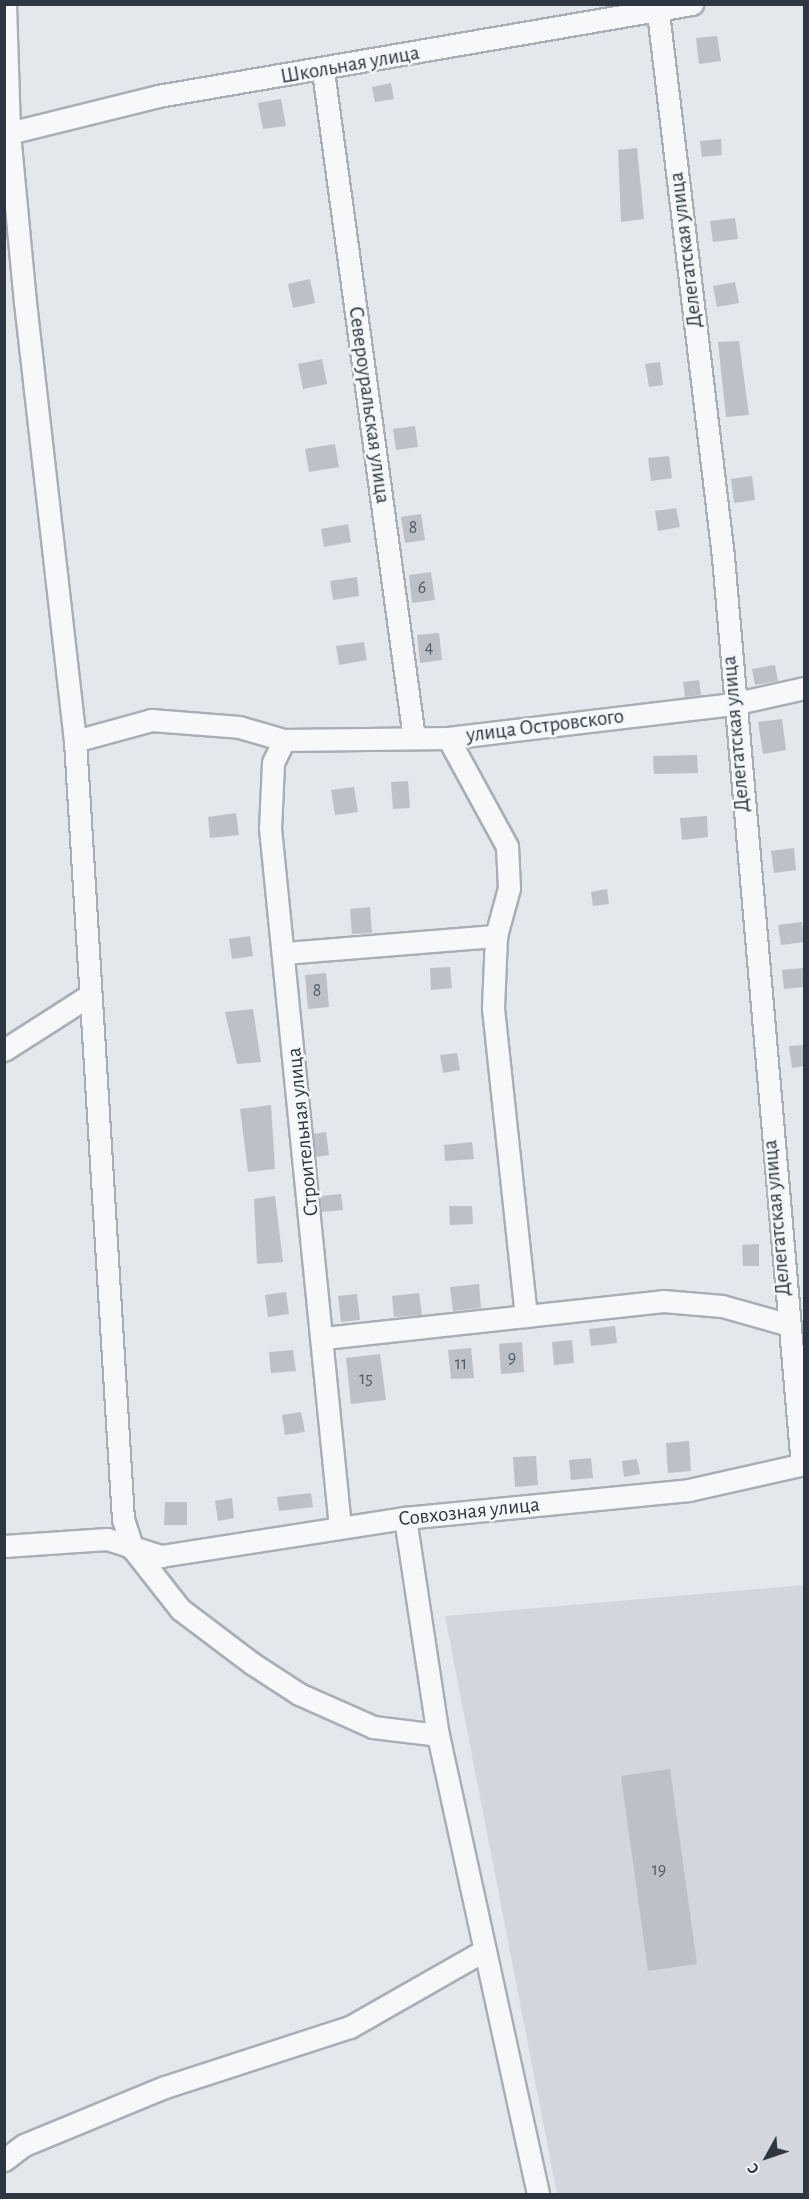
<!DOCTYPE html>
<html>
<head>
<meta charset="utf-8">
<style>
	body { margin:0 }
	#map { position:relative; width:809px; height:2199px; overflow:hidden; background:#e4e7eb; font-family:"Alegreya Sans",sans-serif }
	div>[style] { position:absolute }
	.built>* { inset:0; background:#d3d6dc }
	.building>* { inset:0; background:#bcc1c7 }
	.roads { filter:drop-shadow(2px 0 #a9aeb5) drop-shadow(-2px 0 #a9aeb5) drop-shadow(0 2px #a9aeb5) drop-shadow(0 -2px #a9aeb5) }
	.minor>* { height:21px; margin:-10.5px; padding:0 10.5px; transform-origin:10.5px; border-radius:10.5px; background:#f7f8f9 }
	span { translate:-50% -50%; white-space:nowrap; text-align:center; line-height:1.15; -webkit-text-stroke:5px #f4f6f8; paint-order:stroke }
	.number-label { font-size:18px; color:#515962 }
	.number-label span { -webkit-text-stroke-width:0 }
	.street-label { font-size:21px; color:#2d3641 }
	.frame { position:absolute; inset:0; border:6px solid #2d3641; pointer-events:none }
	.north { position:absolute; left:737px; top:2127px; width:60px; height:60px; -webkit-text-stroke:4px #f4f6f8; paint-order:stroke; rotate:230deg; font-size:16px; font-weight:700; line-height:24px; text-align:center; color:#2d3641 }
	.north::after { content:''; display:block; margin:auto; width:21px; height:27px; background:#2d3641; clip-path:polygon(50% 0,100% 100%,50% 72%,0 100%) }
</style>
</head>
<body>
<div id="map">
	<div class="built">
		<div style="clip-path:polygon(804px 1585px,804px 2194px,557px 2194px,445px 1616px)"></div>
	</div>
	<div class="building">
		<div style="clip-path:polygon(717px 36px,721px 61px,699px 64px,696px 38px)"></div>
		<div style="clip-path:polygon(391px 83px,394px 99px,375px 102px,372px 87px)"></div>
		<div style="clip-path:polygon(281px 99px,286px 126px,263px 129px,258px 103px)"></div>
		<div style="clip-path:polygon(721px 139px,722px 155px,702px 157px,700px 141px)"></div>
		<div style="clip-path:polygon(637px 148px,644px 219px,621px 222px,618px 150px)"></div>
		<div style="clip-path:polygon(735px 218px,738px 239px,713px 242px,710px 221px)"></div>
		<div style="clip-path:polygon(310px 279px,315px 303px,293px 308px,288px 284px)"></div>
		<div style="clip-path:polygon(735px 282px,739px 303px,717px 307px,713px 286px)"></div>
		<div style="clip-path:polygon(739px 341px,749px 415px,726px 417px,718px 342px)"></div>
		<div style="clip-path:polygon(322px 359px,327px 384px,303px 389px,298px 364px)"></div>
		<div style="clip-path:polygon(660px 362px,663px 385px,649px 387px,645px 364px)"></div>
		<div style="clip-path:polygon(415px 426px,418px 447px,396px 450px,393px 429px)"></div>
		<div style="clip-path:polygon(335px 444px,339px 467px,309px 472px,305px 449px)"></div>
		<div style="clip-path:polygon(669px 456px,672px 478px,651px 481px,648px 458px)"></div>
		<div style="clip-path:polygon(752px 476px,755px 500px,734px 503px,731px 479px)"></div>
		<div style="clip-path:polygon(676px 508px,680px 527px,658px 531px,655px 511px)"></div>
		<div style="clip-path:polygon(421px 514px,425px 540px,405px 543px,401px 517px)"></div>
		<div style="clip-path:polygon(348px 524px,351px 542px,324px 547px,321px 529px)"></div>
		<div style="clip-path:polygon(431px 572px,435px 600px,412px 603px,409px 575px)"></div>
		<div style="clip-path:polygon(357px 577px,359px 596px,333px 600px,330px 581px)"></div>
		<div style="clip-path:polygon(439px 633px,442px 660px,420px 663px,417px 635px)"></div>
		<div style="clip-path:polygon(364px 642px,367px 660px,339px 665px,336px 646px)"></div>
		<div style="clip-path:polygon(775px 665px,778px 681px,755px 685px,752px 669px)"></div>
		<div style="clip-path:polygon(699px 680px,701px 695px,685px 697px,683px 682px)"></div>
		<div style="clip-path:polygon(782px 719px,786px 750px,763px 754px,758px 722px)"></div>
		<div style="clip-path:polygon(697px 755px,698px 773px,654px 774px,653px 756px)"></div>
		<div style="clip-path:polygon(408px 781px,410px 808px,393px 809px,391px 782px)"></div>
		<div style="clip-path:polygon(354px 787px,358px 812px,335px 815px,331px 790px)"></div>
		<div style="clip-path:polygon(236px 813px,239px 835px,210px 838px,208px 817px)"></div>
		<div style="clip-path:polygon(707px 816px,708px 837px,682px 840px,680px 818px)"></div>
		<div style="clip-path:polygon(794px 848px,796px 870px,774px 873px,771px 851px)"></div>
		<div style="clip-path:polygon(607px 889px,609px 904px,593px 906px,591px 892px)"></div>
		<div style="clip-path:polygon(370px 907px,372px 933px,352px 934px,350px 909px)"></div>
		<div style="clip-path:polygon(802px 922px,804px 942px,781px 945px,778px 925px)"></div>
		<div style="clip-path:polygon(250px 936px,253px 956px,232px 959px,229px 939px)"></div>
		<div style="clip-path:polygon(450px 967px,452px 988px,431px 990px,430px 968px)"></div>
		<div style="clip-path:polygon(804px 968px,804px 987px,784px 989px,782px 970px)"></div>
		<div style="clip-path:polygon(326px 973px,329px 1007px,308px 1009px,305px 975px)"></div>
		<div style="clip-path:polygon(253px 1009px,261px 1062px,237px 1064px,225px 1012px)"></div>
		<div style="clip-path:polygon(804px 1045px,804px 1066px,792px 1068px,789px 1046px)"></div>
		<div style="clip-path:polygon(457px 1053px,460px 1070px,443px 1073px,440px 1055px)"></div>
		<div style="clip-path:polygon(271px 1105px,275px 1169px,248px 1172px,240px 1109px)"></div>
		<div style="clip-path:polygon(326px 1132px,329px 1155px,316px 1157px,313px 1134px)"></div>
		<div style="clip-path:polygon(472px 1142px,474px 1159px,445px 1161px,444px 1145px)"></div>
		<div style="clip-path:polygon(341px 1194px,343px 1210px,321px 1212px,320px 1196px)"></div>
		<div style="clip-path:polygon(275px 1196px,283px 1262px,257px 1264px,254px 1199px)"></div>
		<div style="clip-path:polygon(449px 1206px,472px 1206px,473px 1224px,450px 1225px)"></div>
		<div style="clip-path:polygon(759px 1244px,759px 1266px,743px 1266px,742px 1245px)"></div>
		<div style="clip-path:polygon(479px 1284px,481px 1308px,453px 1311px,450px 1287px)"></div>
		<div style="clip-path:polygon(286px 1292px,289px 1314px,268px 1317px,265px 1295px)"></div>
		<div style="clip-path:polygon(419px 1293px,422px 1315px,394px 1317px,392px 1296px)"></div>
		<div style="clip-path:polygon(357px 1294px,360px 1320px,341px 1322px,338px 1296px)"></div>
		<div style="clip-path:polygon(615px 1326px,617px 1343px,591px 1346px,589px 1329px)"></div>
		<div style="clip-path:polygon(572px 1340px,574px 1363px,554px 1365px,552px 1342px)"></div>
		<div style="clip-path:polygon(522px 1342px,524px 1372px,501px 1374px,499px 1344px)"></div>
		<div style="clip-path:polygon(471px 1348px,474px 1378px,451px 1379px,448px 1350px)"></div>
		<div style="clip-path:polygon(293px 1350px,296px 1371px,271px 1373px,269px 1352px)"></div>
		<div style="clip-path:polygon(380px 1354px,386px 1400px,351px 1404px,346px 1358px)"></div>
		<div style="clip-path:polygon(301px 1412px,305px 1432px,285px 1435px,282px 1415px)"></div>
		<div style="clip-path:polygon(689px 1441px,691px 1471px,668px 1473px,666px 1443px)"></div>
		<div style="clip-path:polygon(536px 1456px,538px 1485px,515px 1487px,513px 1457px)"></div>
		<div style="clip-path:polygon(591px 1458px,593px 1478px,571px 1480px,569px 1460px)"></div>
		<div style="clip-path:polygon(637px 1459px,640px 1474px,624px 1477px,622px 1461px)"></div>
		<div style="clip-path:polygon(311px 1493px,313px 1507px,279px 1511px,277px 1497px)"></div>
		<div style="clip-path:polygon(232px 1498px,234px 1518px,218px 1521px,215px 1501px)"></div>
		<div style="clip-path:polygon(165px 1502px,187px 1502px,187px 1525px,164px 1525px)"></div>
		<div style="clip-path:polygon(670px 1769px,697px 1964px,648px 1971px,621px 1776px)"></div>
	</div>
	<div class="roads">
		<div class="minor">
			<div style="left:5px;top:4px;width:129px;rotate:88.2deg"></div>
			<div style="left:9px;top:133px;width:170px;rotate:84.6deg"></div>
			<div style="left:25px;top:302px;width:442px;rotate:83.5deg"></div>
			<div style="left:75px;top:741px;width:779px;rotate:86.47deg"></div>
			<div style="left:123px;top:1519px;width:32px;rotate:72deg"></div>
			<div style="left:133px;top:1549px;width:76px;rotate:51.9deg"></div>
			<div style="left:180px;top:1609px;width:91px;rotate:37deg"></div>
			<div style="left:253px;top:1664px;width:55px;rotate:33.1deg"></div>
			<div style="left:299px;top:1694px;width:81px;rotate:24deg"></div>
			<div style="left:373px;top:1727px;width:65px;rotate:7deg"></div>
			<div style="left:657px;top:4px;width:557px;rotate:83.19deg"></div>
			<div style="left:723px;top:557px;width:911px;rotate:85.03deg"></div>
			<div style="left:323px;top:71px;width:673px;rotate:82.23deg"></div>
			<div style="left:9px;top:133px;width:154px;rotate:-13.9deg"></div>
			<div style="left:158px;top:96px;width:542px;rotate:-9.78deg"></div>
			<div style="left:448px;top:738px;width:123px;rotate:61.4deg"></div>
			<div style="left:507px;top:846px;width:42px;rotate:87.3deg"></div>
			<div style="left:509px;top:888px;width:50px;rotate:105.2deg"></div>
			<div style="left:496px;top:936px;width:72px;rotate:92.4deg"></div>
			<div style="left:493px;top:1008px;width:310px;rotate:83.9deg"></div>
			<div style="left:284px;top:740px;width:25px;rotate:116deg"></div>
			<div style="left:273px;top:763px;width:65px;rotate:92.6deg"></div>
			<div style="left:270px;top:828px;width:702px;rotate:84.28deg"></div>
			<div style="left:75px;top:741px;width:79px;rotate:-15.4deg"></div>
			<div style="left:151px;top:720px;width:88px;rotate:4.5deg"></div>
			<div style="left:239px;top:727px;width:47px;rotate:16.1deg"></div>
			<div style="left:284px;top:740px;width:164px;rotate:-0.7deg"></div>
			<div style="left:448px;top:738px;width:287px;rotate:-6.8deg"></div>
			<div style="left:733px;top:704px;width:73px;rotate:-12.7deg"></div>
			<div style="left:284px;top:953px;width:213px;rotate:-4.6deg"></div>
			<div style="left:4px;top:1050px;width:102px;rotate:-32.6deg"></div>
			<div style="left:324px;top:1338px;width:341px;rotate:-6.2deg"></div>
			<div style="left:663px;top:1301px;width:59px;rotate:4.8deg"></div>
			<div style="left:722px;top:1306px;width:66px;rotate:15.7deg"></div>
			<div style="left:405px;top:1518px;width:219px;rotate:81.4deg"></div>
			<div style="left:438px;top:1735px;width:470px;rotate:77.7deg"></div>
			<div style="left:4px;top:1546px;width:103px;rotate:-3.9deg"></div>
			<div style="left:107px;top:1539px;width:57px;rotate:17.5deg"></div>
			<div style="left:161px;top:1556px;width:247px;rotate:-8.9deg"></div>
			<div style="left:405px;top:1518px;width:285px;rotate:-5.6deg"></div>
			<div style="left:689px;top:1490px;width:118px;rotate:-12.7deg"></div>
			<div style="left:4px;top:2160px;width:25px;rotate:-37deg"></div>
			<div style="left:24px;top:2145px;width:152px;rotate:-22.4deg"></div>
			<div style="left:165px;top:2087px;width:194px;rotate:-18deg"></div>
			<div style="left:350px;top:2027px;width:155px;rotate:-29.7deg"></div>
		</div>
	</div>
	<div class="number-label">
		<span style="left:413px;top:528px">8</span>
		<span style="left:422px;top:588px">6</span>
		<span style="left:429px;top:648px">4</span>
		<span style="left:317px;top:991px">8</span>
		<span style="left:512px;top:1358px">9</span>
		<span style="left:461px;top:1364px">11</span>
		<span style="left:366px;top:1379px">15</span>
		<span style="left:659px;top:1870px">19</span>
	</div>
	<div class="street-label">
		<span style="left:350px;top:65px;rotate:-10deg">Школьная улица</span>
		<span style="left:686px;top:250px;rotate:-97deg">Делегатская улица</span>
		<span style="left:369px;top:405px;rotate:82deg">Североуральская улица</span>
		<span style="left:545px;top:726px;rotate:-7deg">улица Островского</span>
		<span style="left:736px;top:734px;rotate:-95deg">Делегатская улица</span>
		<span style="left:303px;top:1132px;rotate:-96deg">Строительная улица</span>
		<span style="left:777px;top:1218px;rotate:-95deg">Делегатская улица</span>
		<span style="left:469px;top:1512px;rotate:-6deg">Совхозная улица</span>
	</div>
	<div class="frame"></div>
	<div class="north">С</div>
</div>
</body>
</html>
